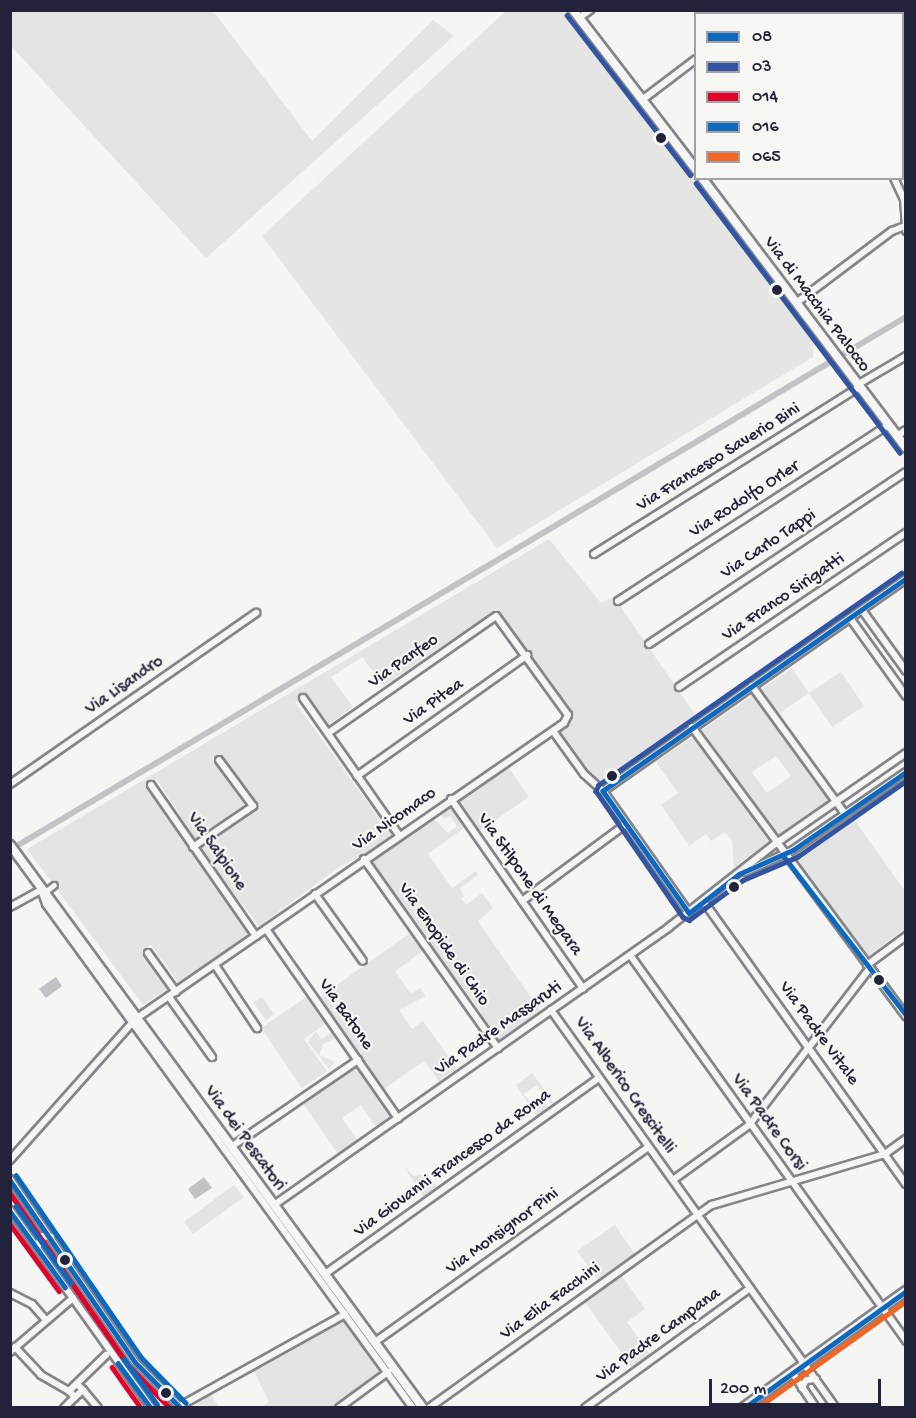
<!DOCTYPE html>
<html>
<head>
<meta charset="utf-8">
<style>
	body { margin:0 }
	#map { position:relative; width:916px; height:1418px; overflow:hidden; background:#f5f5f3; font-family:"Gochi Hand",sans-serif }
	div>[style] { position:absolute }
	.built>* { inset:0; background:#e5e5e4 }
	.green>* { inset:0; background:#e4e4e4 }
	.water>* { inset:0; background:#c3c3c6 }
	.stream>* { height:1.5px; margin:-0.75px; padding:0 0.75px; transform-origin:0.75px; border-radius:0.75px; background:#c3c3c6 }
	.canal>* { height:6px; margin:-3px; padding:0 3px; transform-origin:3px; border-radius:3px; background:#c3c3c6 }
	.roads { filter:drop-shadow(2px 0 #858589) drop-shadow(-2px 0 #858589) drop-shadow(0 2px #858589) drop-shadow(0 -2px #858589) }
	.pedestrian>* { height:4.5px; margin:-2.25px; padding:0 2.25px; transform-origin:2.25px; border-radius:2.25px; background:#f5f5f3 }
	.minor>* { height:6px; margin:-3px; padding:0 3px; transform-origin:3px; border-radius:3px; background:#f5f5f3 }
	.tertiary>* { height:8px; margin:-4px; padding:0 4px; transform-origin:4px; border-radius:4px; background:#f5f5f3 }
	.bus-1>* { height:4.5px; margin:-2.25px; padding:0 2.25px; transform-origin:2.25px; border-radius:2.25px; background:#0c69bf }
	.bus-2>* { height:4.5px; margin:-2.25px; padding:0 2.25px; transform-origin:2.25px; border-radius:2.25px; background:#3155a3 }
	.bus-3>* { height:4.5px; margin:-2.25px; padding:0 2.25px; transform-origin:2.25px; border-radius:2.25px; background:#e4002b }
	.bus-4>* { height:4.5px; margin:-2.25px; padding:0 2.25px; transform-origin:2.25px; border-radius:2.25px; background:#0c69bf }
	.bus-5>* { height:4.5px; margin:-2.25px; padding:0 2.25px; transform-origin:2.25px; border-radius:2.25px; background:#f26522 }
	.dots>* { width:16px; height:16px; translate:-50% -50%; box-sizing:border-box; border:3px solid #f6f6f2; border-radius:50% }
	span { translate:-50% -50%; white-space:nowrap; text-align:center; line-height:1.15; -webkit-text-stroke:4.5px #f6f6f2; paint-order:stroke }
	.street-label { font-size:18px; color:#22223b }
	.frame { position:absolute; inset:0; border:12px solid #22223b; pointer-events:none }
	.legend { position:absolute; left:694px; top:12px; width:210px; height:168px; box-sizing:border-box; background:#f6f6f2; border:2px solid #a1a1a9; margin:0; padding:8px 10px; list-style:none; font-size:18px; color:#22223b }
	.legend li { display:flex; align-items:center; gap:12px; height:30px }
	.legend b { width:30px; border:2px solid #a1a1a9 }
	.scale { position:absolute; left:709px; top:1379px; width:172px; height:27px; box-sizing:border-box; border:3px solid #22223b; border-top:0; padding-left:8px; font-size:18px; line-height:21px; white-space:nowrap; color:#22223b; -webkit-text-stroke:4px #f6f6f2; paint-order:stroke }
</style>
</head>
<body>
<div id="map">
	<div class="built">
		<div style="clip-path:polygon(507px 10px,568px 11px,814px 337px,813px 357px,497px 548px,262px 236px)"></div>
	</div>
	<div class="green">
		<div style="clip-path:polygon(11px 10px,213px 11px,312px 141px,433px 20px,454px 36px,206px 258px,11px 46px)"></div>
		<div style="clip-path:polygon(549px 539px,601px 603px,614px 597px,696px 716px,602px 780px,589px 775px,558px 734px,574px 717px,497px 608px,384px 686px,362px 657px,331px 677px,353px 707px,328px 725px,304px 696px,295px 702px,394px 839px,339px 867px,259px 926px,200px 849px,258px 807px,219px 756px,213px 759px,244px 805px,195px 839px,157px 780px,147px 785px,249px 936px,178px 982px,151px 945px,141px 950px,167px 989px,143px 1005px,27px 849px)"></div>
		<div style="clip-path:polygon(792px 668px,809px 693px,841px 672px,864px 706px,832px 727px,809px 693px,777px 715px,760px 690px)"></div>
		<div style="clip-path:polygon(evenodd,754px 694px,828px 800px,776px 837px,701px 731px,754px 694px,776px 756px,791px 776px,767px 793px,752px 772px,776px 756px)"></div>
		<div style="clip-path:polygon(695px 735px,769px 842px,734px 867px,732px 841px,725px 832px,711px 841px,706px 834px,689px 846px,661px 805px,678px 793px,656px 762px)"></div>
		<div style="clip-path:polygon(507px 765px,529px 797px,478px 832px,456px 801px)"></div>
		<div style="clip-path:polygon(449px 804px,465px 827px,428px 854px,452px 888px,476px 871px,478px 875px,460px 888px,464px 896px,461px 898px,466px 905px,482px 893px,493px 908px,478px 921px,541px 1012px,498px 1044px,479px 1016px,482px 1013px,459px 982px,455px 983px,369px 860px,432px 817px,448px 833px,457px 826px,450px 816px,444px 819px,439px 812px)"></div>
		<div style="clip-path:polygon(851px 815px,905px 891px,905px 928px,868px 956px,795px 856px)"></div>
		<div style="clip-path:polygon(410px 933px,423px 951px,395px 971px,411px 994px,420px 988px,426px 996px,399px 1010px,412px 1029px,423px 1021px,457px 1068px,439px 1081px,424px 1061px,384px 1089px,320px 997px)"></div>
		<div style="clip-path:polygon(309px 995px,328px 1022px,304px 1039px,327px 1071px,302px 1088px,261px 1028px)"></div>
		<div style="clip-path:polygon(262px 997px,274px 1014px,266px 1020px,253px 1003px)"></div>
		<div style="clip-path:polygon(316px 1031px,321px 1039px,333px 1031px,338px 1037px,323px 1044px,319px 1055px,335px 1062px,329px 1069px,308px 1042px)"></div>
		<div style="clip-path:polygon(356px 1064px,392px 1116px,376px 1127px,361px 1105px,342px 1118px,358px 1141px,338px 1154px,302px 1102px)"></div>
		<div style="clip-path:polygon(532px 1073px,555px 1104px,552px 1106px,537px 1085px,524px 1094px,533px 1106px,544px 1102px,549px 1108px,537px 1117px,516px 1085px)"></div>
		<div style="clip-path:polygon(405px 1168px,414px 1176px,427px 1173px,437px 1187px,424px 1198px)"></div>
		<div style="clip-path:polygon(234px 1185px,244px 1197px,193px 1234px,184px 1222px)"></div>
		<div style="clip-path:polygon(615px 1225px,636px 1256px,599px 1282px,577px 1251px)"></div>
		<div style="clip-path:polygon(622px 1276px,645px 1309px,627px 1322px,651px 1356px,633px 1369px,585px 1302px)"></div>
		<div style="clip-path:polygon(345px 1320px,384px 1373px,337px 1407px,259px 1408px,269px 1402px,254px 1371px)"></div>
		<div style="clip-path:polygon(147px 1382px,153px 1384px,179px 1407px,156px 1407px,143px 1389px)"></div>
		<div style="clip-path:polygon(210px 1393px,219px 1407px,189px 1404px)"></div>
	</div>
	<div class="water">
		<div style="clip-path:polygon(56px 977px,62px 986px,46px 998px,39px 989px)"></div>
		<div style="clip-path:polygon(204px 1177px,212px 1188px,195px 1199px,188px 1189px)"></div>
	</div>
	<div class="stream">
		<div style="left:17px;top:846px;width:206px;rotate:53.7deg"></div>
		<div style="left:142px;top:1016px;width:157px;rotate:53.8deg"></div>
		<div style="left:238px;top:1147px;width:67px;rotate:54.2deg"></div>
		<div style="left:280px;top:1205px;width:79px;rotate:53.7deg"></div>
		<div style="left:330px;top:1273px;width:79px;rotate:53.7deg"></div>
		<div style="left:379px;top:1340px;width:83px;rotate:53.8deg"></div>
	</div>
	<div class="canal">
		<div style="left:10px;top:850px;width:1043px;rotate:-30.75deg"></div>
	</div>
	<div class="roads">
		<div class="pedestrian">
			<div style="left:45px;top:892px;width:11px;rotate:-38deg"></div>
		</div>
		<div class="minor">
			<div style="left:769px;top:10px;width:4px;rotate:63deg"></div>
			<div style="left:756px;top:14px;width:6px;rotate:-45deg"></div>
			<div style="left:579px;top:18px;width:14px;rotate:-36deg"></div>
			<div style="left:902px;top:64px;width:5px;rotate:-37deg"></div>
			<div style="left:642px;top:100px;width:68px;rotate:-37.2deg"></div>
			<div style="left:894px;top:178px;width:23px;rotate:65deg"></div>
			<div style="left:904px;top:199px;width:32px;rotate:86deg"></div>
			<div style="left:796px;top:303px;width:120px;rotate:-36.9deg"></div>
			<div style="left:892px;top:231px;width:14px;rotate:-21deg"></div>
			<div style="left:857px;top:385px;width:57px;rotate:-30.6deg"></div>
			<div style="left:897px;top:436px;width:11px;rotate:-34deg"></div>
			<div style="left:594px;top:554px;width:313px;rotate:-32.2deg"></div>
			<div style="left:618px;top:601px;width:322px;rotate:-33.1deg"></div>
			<div style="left:862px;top:610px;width:75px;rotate:54.2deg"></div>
			<div style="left:850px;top:618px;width:96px;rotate:54.3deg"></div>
			<div style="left:649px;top:644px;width:309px;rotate:-33.8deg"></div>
			<div style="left:752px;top:686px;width:158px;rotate:54deg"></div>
			<div style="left:679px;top:687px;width:274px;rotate:-34.2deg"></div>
			<div style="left:303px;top:698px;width:167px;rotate:55deg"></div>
			<div style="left:692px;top:727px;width:360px;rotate:53.5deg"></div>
			<div style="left:553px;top:731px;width:53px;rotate:54.2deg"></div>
			<div style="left:584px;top:774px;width:25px;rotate:42deg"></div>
			<div style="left:603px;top:791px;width:149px;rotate:54.8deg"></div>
			<div style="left:357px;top:776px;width:209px;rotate:-35.4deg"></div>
			<div style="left:10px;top:784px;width:300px;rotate:-34.8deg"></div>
			<div style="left:151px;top:785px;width:184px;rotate:55.2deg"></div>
			<div style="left:603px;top:791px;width:370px;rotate:-35deg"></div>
			<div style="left:451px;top:799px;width:231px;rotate:55.1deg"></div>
			<div style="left:193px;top:847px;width:73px;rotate:-34.3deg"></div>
			<div style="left:253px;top:806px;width:57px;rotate:-126.5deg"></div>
			<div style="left:364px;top:859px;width:232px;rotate:54.7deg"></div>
			<div style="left:745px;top:872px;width:53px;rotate:-24.6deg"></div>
			<div style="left:793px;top:850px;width:137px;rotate:-34.6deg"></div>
			<div style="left:315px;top:894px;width:82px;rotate:54.4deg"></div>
			<div style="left:522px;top:901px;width:129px;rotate:-36.5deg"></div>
			<div style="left:704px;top:902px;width:347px;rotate:54.4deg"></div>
			<div style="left:10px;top:907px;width:35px;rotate:-29deg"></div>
			<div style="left:41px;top:890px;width:15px;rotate:70deg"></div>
			<div style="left:46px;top:904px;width:623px;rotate:53.94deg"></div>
			<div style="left:266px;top:929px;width:231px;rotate:55.1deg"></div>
			<div style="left:148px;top:953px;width:48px;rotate:54.3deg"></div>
			<div style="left:630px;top:955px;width:475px;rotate:54.4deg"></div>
			<div style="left:215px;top:965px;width:76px;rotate:56.3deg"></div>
			<div style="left:867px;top:965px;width:49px;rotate:-36.6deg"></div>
			<div style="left:169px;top:997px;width:74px;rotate:54.4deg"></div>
			<div style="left:551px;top:1010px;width:490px;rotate:54.4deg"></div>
			<div style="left:137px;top:1018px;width:519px;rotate:-34.64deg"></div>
			<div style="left:564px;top:723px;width:9px;rotate:-63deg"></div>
			<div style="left:568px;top:715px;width:122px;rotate:-126deg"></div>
			<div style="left:496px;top:616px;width:205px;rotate:145.1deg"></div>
			<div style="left:231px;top:1147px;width:154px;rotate:-34.4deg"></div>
			<div style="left:10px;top:1160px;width:183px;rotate:-48.3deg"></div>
			<div style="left:10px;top:1179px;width:222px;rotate:55.7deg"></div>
			<div style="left:135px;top:1362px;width:65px;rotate:45deg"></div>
			<div style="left:673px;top:1180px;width:94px;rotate:-35.9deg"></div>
			<div style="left:749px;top:1125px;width:198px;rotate:-52.4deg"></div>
			<div style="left:274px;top:1205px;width:483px;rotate:-35.1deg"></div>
			<div style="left:669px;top:927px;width:135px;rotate:-38.1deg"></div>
			<div style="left:775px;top:844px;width:160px;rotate:-34.8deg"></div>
			<div style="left:10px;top:1210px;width:243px;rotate:54.5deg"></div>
			<div style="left:38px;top:1246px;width:10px;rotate:-73deg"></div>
			<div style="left:41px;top:1236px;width:10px;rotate:6deg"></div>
			<div style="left:325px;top:1274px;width:337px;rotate:-35.6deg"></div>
			<div style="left:10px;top:1293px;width:25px;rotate:27deg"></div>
			<div style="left:32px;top:1304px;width:20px;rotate:49deg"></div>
			<div style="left:375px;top:1342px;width:335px;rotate:-35.5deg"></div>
			<div style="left:15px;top:1347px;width:38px;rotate:47deg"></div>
			<div style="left:41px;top:1375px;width:32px;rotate:30deg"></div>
			<div style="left:10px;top:1352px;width:83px;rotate:-40.6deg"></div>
			<div style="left:792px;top:1372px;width:43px;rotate:56.3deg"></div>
			<div style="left:77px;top:1384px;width:8px;rotate:45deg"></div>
			<div style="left:83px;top:1390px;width:11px;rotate:139deg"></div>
			<div style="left:75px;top:1397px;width:8px;rotate:-135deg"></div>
			<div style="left:69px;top:1391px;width:52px;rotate:-44.2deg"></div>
			<div style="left:802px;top:1388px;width:9px;rotate:-63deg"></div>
			<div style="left:806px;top:1380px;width:10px;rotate:-6deg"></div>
			<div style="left:83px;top:1390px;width:23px;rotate:50deg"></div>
			<div style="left:180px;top:1406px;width:189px;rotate:-29.1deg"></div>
			<div style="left:64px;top:1408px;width:16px;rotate:-45deg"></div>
			<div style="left:339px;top:1408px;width:61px;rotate:-36.3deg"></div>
			<div style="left:429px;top:1408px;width:348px;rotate:-35.7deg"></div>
			<div style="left:712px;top:1205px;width:180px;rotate:-16.4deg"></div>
			<div style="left:885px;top:1154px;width:26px;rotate:-36deg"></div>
			<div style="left:585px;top:1408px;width:204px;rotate:-36deg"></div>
		</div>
		<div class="tertiary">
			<div style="left:573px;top:10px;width:202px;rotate:52.4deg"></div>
			<div style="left:702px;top:178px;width:338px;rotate:52.9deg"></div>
			<div style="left:10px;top:845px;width:698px;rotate:53.74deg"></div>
			<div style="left:743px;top:1408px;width:201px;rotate:-35.7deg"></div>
		</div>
	</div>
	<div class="bus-1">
		<div style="left:906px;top:579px;width:370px;rotate:145deg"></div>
		<div style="left:603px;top:791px;width:149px;rotate:54.8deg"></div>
		<div style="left:689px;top:913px;width:63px;rotate:-38deg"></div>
		<div style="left:739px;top:874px;width:59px;rotate:-24deg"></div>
		<div style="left:793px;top:850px;width:137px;rotate:-34.6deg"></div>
		<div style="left:783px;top:855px;width:202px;rotate:52.4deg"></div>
		<div style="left:10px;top:1180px;width:221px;rotate:55.5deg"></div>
		<div style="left:135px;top:1362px;width:65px;rotate:45deg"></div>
		<div style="left:10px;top:1211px;width:94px;rotate:54.1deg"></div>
		<div style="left:118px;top:1363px;width:56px;rotate:53.7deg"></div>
		<div style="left:744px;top:1408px;width:200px;rotate:-35.8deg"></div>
	</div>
	<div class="bus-2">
		<div style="left:567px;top:15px;width:202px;rotate:52.4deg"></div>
		<div style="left:696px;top:183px;width:338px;rotate:52.9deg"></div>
		<div style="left:902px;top:573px;width:370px;rotate:145deg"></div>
		<div style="left:599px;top:785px;width:7px;rotate:117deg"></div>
		<div style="left:596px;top:791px;width:153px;rotate:55.4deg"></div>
		<div style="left:683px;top:917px;width:7px;rotate:27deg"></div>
		<div style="left:689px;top:920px;width:67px;rotate:-36.5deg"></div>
		<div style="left:743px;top:880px;width:59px;rotate:-23.1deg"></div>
		<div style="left:797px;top:857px;width:133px;rotate:-34.9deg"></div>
	</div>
	<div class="bus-3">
		<div style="left:10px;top:1193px;width:210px;rotate:55.5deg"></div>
		<div style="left:129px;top:1366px;width:59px;rotate:45.7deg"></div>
		<div style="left:10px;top:1224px;width:83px;rotate:53.8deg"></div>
		<div style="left:112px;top:1367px;width:50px;rotate:54.7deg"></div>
	</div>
	<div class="bus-4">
		<div style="left:16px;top:1175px;width:221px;rotate:55.5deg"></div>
		<div style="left:141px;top:1357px;width:64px;rotate:45.6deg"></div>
		<div style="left:16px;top:1206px;width:95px;rotate:54.5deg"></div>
		<div style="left:124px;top:1359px;width:56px;rotate:53.7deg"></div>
	</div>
	<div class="bus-5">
		<div style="left:757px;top:1408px;width:183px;rotate:-35.7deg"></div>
	</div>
	<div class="dots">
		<div style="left:661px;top:138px;background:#22223b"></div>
		<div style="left:777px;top:290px;background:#22223b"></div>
		<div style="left:612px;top:776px;background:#22223b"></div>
		<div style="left:734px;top:887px;background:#22223b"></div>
		<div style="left:879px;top:980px;background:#22223b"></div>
		<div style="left:65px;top:1260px;background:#22223b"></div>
		<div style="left:166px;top:1393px;background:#22223b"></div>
	</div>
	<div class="street-label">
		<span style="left:816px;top:305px;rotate:53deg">Via di Macchia Palocco</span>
		<span style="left:719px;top:458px;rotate:-32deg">Via Francesco Saverio Bini</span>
		<span style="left:745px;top:500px;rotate:-33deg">Via Rodolfo Orler</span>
		<span style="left:769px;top:545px;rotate:-34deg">Via Carlo Tappi</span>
		<span style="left:784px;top:598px;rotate:-34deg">Via Franco Sirigatti</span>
		<span style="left:404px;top:662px;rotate:-35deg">Via Panfeo</span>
		<span style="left:125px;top:686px;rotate:-35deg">Via Lisandro</span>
		<span style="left:434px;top:703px;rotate:-35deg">Via Pitea</span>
		<span style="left:395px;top:820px;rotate:-35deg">Via Nicomaco</span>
		<span style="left:216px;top:852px;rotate:55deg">Via Salpione</span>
		<span style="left:529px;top:885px;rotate:55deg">Via Stilpone di Megara</span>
		<span style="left:443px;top:945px;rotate:55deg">Via Enopide di Chio</span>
		<span style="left:345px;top:1015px;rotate:55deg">Via Batone</span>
		<span style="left:499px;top:1029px;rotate:-35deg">Via Padre Massaruti</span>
		<span style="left:818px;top:1034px;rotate:54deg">Via Padre Vitale</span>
		<span style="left:624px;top:1086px;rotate:55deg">Via Alberico Crescitelli</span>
		<span style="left:768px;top:1123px;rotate:54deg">Via Padre Corsi</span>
		<span style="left:244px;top:1139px;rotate:54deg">Via dei Pescatori</span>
		<span style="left:453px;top:1164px;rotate:-36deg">Via Giovanni Francesco da Roma</span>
		<span style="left:503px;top:1232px;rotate:-36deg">Via Monsignor Pini</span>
		<span style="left:551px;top:1302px;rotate:-36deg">Via Elia Facchini</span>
		<span style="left:659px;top:1336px;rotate:-36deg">Via Padre Campana</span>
	</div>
	<div class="frame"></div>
	<ul class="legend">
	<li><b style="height:8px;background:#0c69bf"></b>08</li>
	<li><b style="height:8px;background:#3155a3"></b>03</li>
	<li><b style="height:8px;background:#e4002b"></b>014</li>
	<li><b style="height:8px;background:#0c69bf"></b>016</li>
	<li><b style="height:8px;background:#f26522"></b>065</li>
	</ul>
	<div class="scale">200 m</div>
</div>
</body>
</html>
